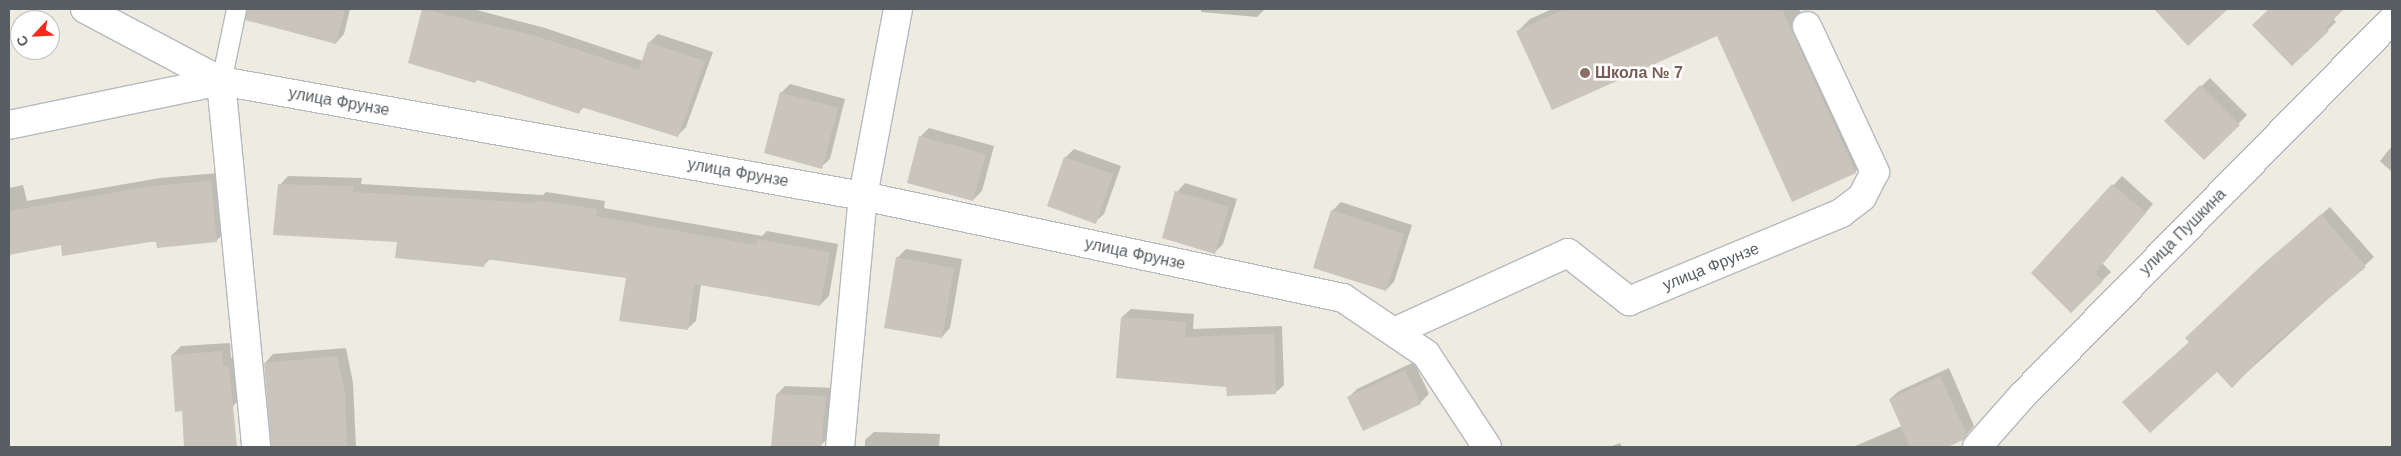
<!DOCTYPE html>
<html>
<head>
<meta charset="utf-8">
<style>
	body { margin:0 }
	#map { position:relative; width:2401px; height:456px; overflow:hidden; background:#eeebe0; font-family:Arial,sans-serif }
	div>[style] { position:absolute }
	.shadow>* { inset:0; background:#0003 }
	.building>* { inset:0; background:#c9c5bd }
	.roads { filter:drop-shadow(1px 0 #b6b9bf) drop-shadow(-1px 0 #b6b9bf) drop-shadow(0 1px #b6b9bf) drop-shadow(0 -1px #b6b9bf) }
	.service>* { height:19px; margin:-9.5px; padding:0 9.5px; transform-origin:9.5px; border-radius:9.5px; background:#fff }
	.minor>* { height:28px; margin:-14px; padding:0 14px; transform-origin:14px; border-radius:14px; background:#fff }
	.dots>* { width:14px; height:14px; translate:-50% -50%; box-sizing:border-box; border:2px solid #fff; border-radius:50% }
	span { translate:-50% -50%; white-space:nowrap; text-align:center; line-height:1.15; -webkit-text-stroke:5px #fff; paint-order:stroke }
	.education-label { font-size:16px; color:#785e54; font-weight:700 }
	.left { translate:0 -50%; text-align:left }
	.street-label { font-size:16px; color:#595e63 }
	.frame { position:absolute; inset:0; border:10px solid #595e63; pointer-events:none }
	.north { position:absolute; left:10px; top:10px; width:50px; height:50px; box-sizing:border-box; background:#fff; border:1px solid #bdbfc1; border-radius:50%; rotate:245deg; font-size:14px; font-weight:700; line-height:20px; text-align:center; color:#595e63 }
	.north::after { content:''; display:block; margin:auto; width:18px; height:22px; background:#fb2719; clip-path:polygon(50% 0,100% 100%,50% 72%,0 100%) }
</style>
</head>
<body>
<div id="map">
	<div class="shadow">
		<div style="clip-path:polygon(297px 9px,350px 9px,344px 34px,336px 43px,292px 31px)"></div>
		<div style="clip-path:polygon(424px 9px,473px 9px,545px 28px,643px 61px,649px 43px,658px 34px,713px 52px,686px 127px,677px 136px,584px 107px,579px 112px,478px 79px,475px 82px,409px 62px)"></div>
		<div style="clip-path:polygon(1201px 9px,1265px 9px,1257px 17px,1201px 12px)"></div>
		<div style="clip-path:polygon(1552px 9px,1799px 9px,1868px 160px,1855px 172px,1717px 34px,1518px 31px,1530px 19px)"></div>
		<div style="clip-path:polygon(2163px 9px,2226px 9px,2188px 44px,2159px 13px)"></div>
		<div style="clip-path:polygon(2270px 9px,2342px 9px,2333px 18px,2336px 22px,2292px 65px,2254px 25px)"></div>
		<div style="clip-path:polygon(2210px 78px,2247px 115px,2204px 158px,2166px 121px)"></div>
		<div style="clip-path:polygon(790px 84px,845px 99px,830px 159px,821px 167px,781px 93px)"></div>
		<div style="clip-path:polygon(929px 128px,994px 146px,982px 191px,973px 200px,920px 137px)"></div>
		<div style="clip-path:polygon(2392px 146px,2392px 172px,2380px 161px)"></div>
		<div style="clip-path:polygon(1074px 149px,1121px 166px,1104px 214px,1095px 222px,1048px 206px,1066px 157px)"></div>
		<div style="clip-path:polygon(219px 173px,225px 232px,216px 241px,62px 243px,9px 253px,9px 188px,23px 185px,27px 201px,160px 178px)"></div>
		<div style="clip-path:polygon(288px 176px,362px 178px,361px 184px,543px 195px,546px 192px,605px 201px,604px 208px,762px 236px,767px 231px,838px 244px,829px 296px,820px 305px,701px 284px,696px 321px,687px 329px,628px 277px,490px 259px,483px 266px,398px 241px,280px 185px)"></div>
		<div style="clip-path:polygon(2122px 176px,2153px 204px,2102px 263px,2111px 272px,2071px 311px,2032px 273px)"></div>
		<div style="clip-path:polygon(1185px 183px,1237px 199px,1223px 244px,1215px 252px,1177px 192px)"></div>
		<div style="clip-path:polygon(1341px 202px,1412px 225px,1394px 282px,1386px 290px,1332px 211px)"></div>
		<div style="clip-path:polygon(2330px 207px,2374px 257px,2232px 386px,2190px 342px,2270px 259px)"></div>
		<div style="clip-path:polygon(906px 249px,962px 259px,950px 328px,942px 337px,897px 258px)"></div>
		<div style="clip-path:polygon(1131px 309px,1194px 314px,1193px 329px,1282px 326px,1284px 385px,1275px 393px,1228px 386px,1122px 317px)"></div>
		<div style="clip-path:polygon(230px 343px,231px 358px,237px 358px,241px 398px,233px 406px,172px 355px,181px 346px)"></div>
		<div style="clip-path:polygon(346px 348px,353px 383px,356px 447px,286px 447px,284px 402px,265px 363px,273px 354px)"></div>
		<div style="clip-path:polygon(1414px 362px,1429px 394px,1420px 403px,1349px 397px,1357px 389px)"></div>
		<div style="clip-path:polygon(1949px 368px,1974px 426px,1963px 439px,1945px 447px,1853px 447px,1902px 426px,1890px 399px,1899px 391px)"></div>
		<div style="clip-path:polygon(785px 386px,834px 388px,829px 437px,821px 445px,777px 394px)"></div>
		<div style="clip-path:polygon(874px 432px,940px 434px,939px 447px,865px 447px,865px 440px)"></div>
		<div style="clip-path:polygon(1620px 443px,1622px 447px,1609px 447px)"></div>
	</div>
	<div class="building">
		<div style="clip-path:polygon(247px 9px,345px 9px,336px 44px,245px 20px)"></div>
		<div style="clip-path:polygon(422px 9px,536px 36px,639px 70px,648px 42px,705px 61px,678px 137px,581px 107px,579px 114px,477px 80px,475px 83px,408px 63px)"></div>
		<div style="clip-path:polygon(1565px 9px,1782px 9px,1856px 173px,1792px 202px,1717px 36px,1552px 110px,1516px 31px)"></div>
		<div style="clip-path:polygon(2154px 9px,2228px 9px,2188px 46px)"></div>
		<div style="clip-path:polygon(2269px 9px,2344px 9px,2325px 28px,2329px 31px,2292px 66px,2252px 25px)"></div>
		<div style="clip-path:polygon(2200px 85px,2240px 125px,2204px 160px,2164px 121px)"></div>
		<div style="clip-path:polygon(780px 92px,838px 108px,822px 169px,764px 153px)"></div>
		<div style="clip-path:polygon(919px 136px,986px 154px,973px 201px,907px 183px)"></div>
		<div style="clip-path:polygon(1064px 157px,1113px 174px,1096px 224px,1047px 206px)"></div>
		<div style="clip-path:polygon(211px 181px,217px 242px,157px 248px,156px 241px,62px 256px,61px 245px,9px 255px,9px 211px,151px 186px)"></div>
		<div style="clip-path:polygon(278px 184px,354px 186px,353px 192px,536px 203px,536px 200px,597px 209px,596px 216px,756px 245px,757px 239px,830px 252px,820px 306px,694px 284px,688px 330px,619px 321px,626px 278px,485px 259px,484px 267px,395px 258px,397px 242px,273px 235px)"></div>
		<div style="clip-path:polygon(2112px 184px,2146px 213px,2095px 273px,2103px 281px,2071px 313px,2031px 273px)"></div>
		<div style="clip-path:polygon(1175px 191px,1229px 207px,1215px 254px,1162px 238px)"></div>
		<div style="clip-path:polygon(1331px 210px,1404px 234px,1386px 291px,1313px 268px)"></div>
		<div style="clip-path:polygon(2321px 214px,2366px 267px,2269px 349px,2232px 388px,2217px 372px,2150px 433px,2122px 402px,2189px 342px,2185px 338px,2260px 267px)"></div>
		<div style="clip-path:polygon(896px 257px,954px 268px,942px 338px,884px 328px)"></div>
		<div style="clip-path:polygon(1121px 317px,1186px 322px,1185px 337px,1274px 334px,1276px 394px,1227px 396px,1226px 387px,1116px 378px)"></div>
		<div style="clip-path:polygon(222px 351px,223px 366px,229px 366px,237px 447px,184px 447px,182px 411px,175px 412px,171px 355px)"></div>
		<div style="clip-path:polygon(337px 356px,345px 392px,347px 447px,271px 447px,264px 363px)"></div>
		<div style="clip-path:polygon(1405px 370px,1421px 404px,1363px 431px,1347px 397px)"></div>
		<div style="clip-path:polygon(1940px 376px,1967px 435px,1963px 440px,1948px 447px,1910px 447px,1889px 399px)"></div>
		<div style="clip-path:polygon(776px 394px,826px 396px,821px 447px,771px 447px)"></div>
	</div>
	<div class="roads">
		<div class="service">
			<div style="left:221px;top:81px;width:74px;rotate:-78.2deg"></div>
		</div>
		<div class="minor">
			<div style="left:85px;top:9px;width:154px;rotate:27.9deg"></div>
			<div style="left:221px;top:81px;width:652px;rotate:10.16deg"></div>
			<div style="left:863px;top:196px;width:491px;rotate:12deg"></div>
			<div style="left:1343px;top:298px;width:100px;rotate:34deg"></div>
			<div style="left:1426px;top:354px;width:111px;rotate:56.7deg"></div>
			<div style="left:9px;top:125px;width:217px;rotate:-11.7deg"></div>
			<div style="left:221px;top:81px;width:368px;rotate:84.5deg"></div>
			<div style="left:1394px;top:332px;width:191px;rotate:-24.4deg"></div>
			<div style="left:1568px;top:253px;width:78px;rotate:38.2deg"></div>
			<div style="left:1629px;top:301px;width:230px;rotate:-22.5deg"></div>
			<div style="left:1841px;top:213px;width:26px;rotate:-37deg"></div>
			<div style="left:1862px;top:197px;width:28px;rotate:-63deg"></div>
			<div style="left:1875px;top:172px;width:161px;rotate:-115deg"></div>
			<div style="left:840px;top:447px;width:252px;rotate:-84.8deg"></div>
			<div style="left:863px;top:196px;width:190px;rotate:-79.4deg"></div>
			<div style="left:1977px;top:447px;width:68px;rotate:-48.6deg"></div>
			<div style="left:2022px;top:396px;width:528px;rotate:-45.46deg"></div>
		</div>
	</div>
	<div class="dots">
		<div style="left:1585px;top:73px;background:#8d6e63"></div>
	</div>
	<div class="education-label">
		<span class="left" style="left:1595px;top:73px">Школа № 7</span>
	</div>
	<div class="street-label">
		<span style="left:339px;top:102px;rotate:10deg">улица Фрунзе</span>
		<span style="left:738px;top:173px;rotate:10deg">улица Фрунзе</span>
		<span style="left:2183px;top:232px;rotate:-45deg">улица Пушкина</span>
		<span style="left:1135px;top:254px;rotate:12deg">улица Фрунзе</span>
		<span style="left:1711px;top:267px;rotate:-22deg">улица Фрунзе</span>
	</div>
	<div class="frame"></div>
	<div class="north">С</div>
</div>
</body>
</html>
